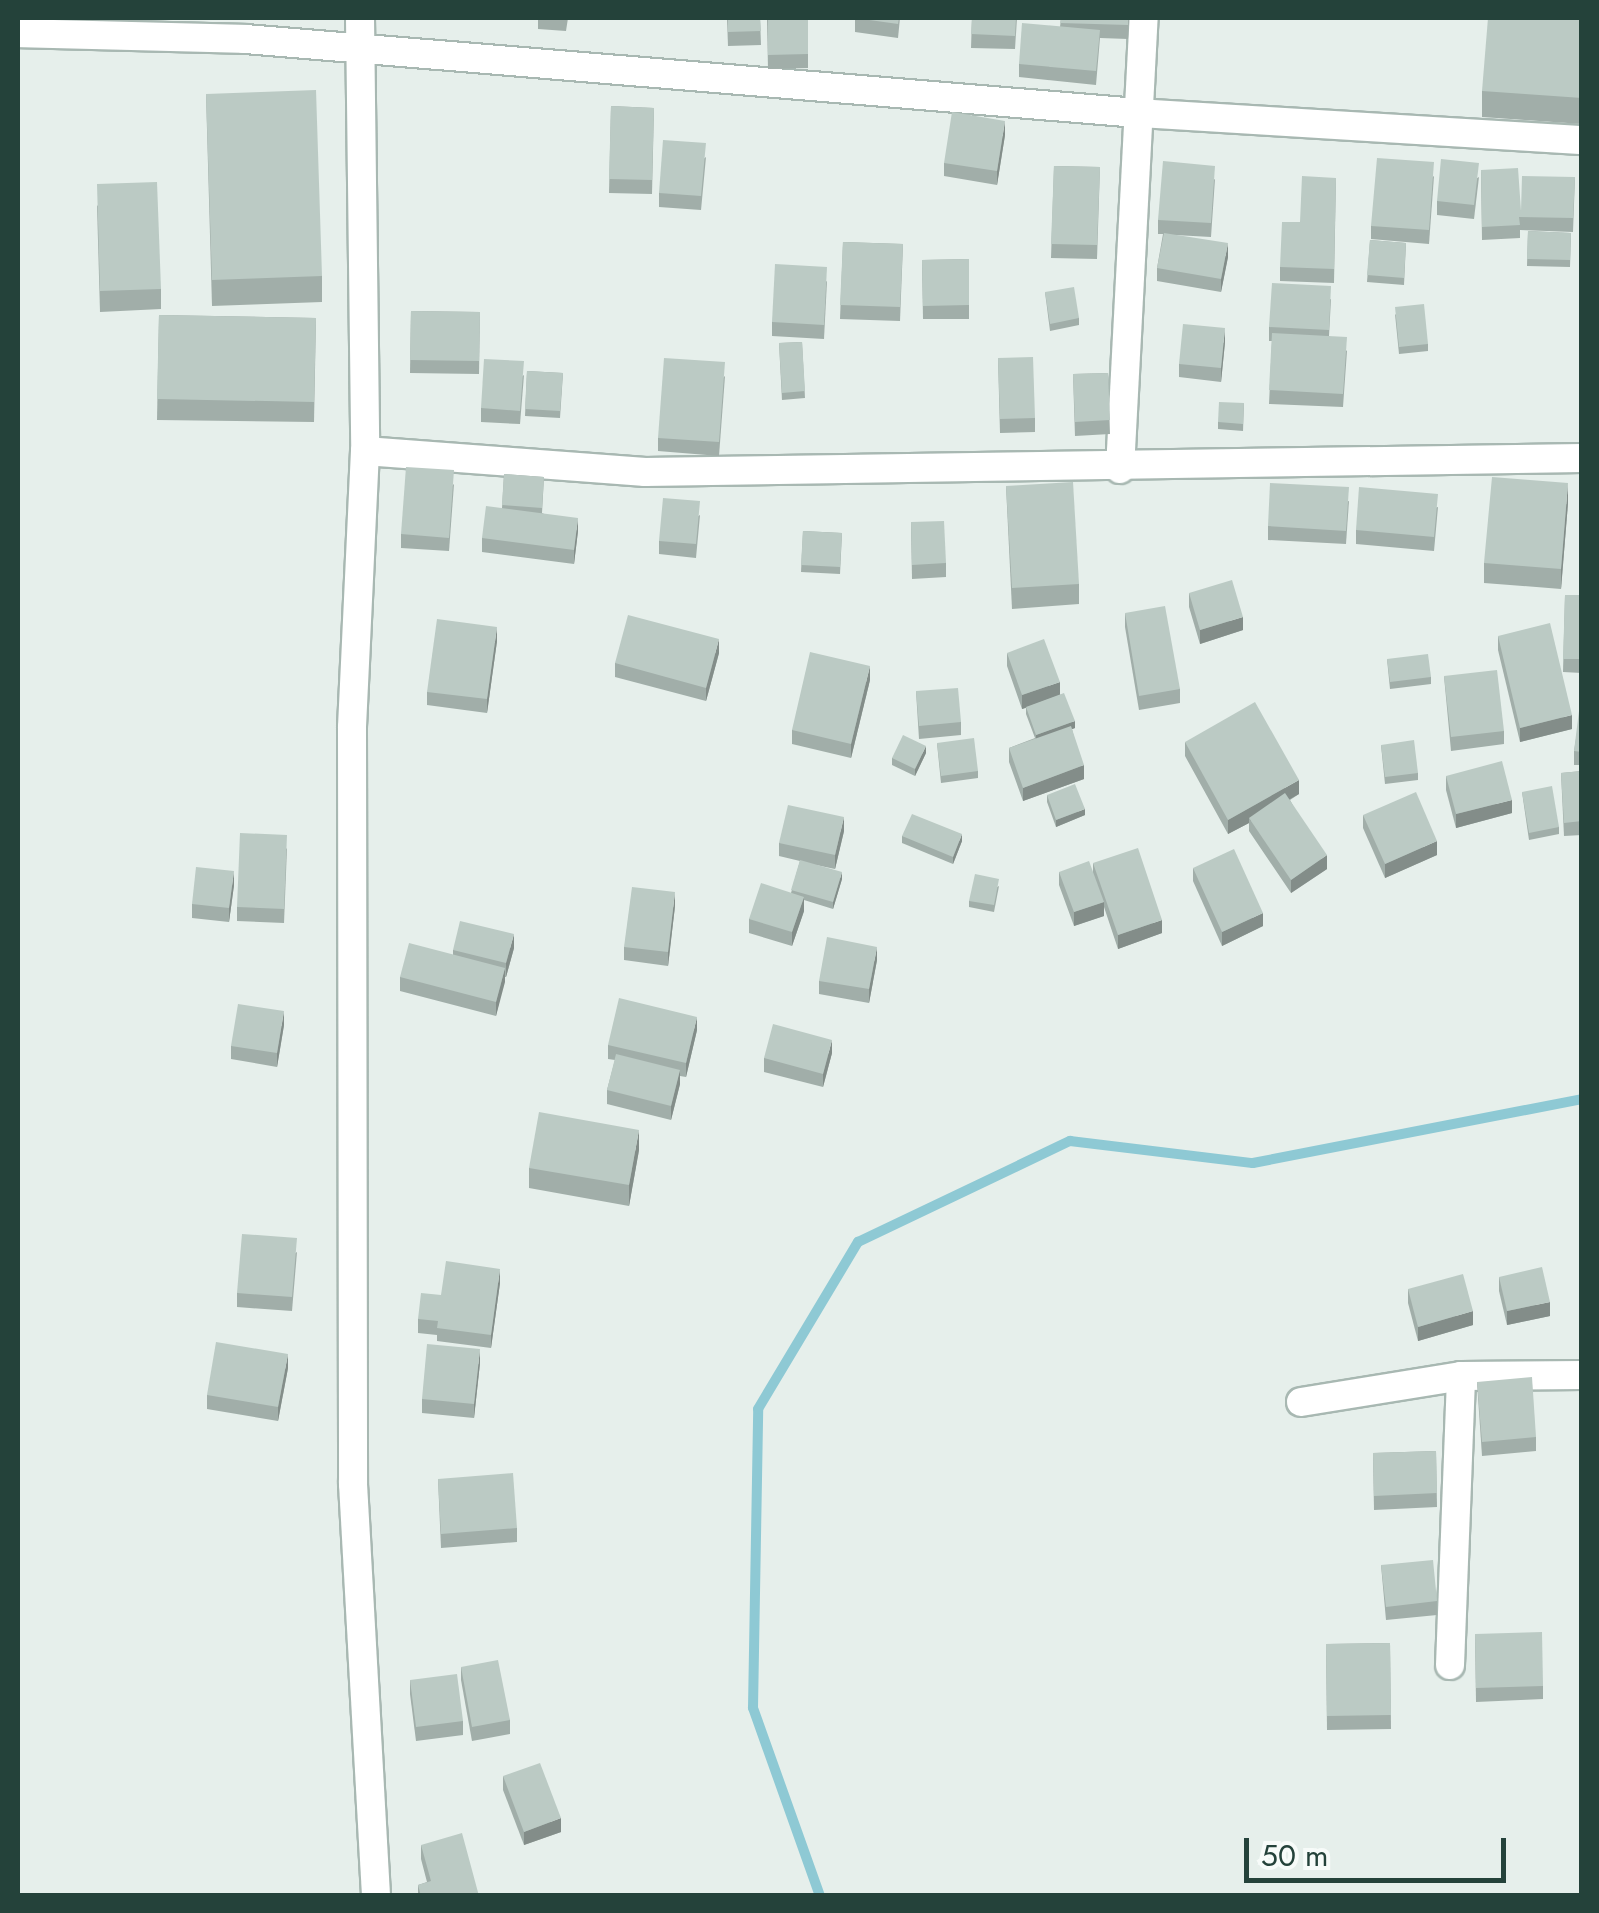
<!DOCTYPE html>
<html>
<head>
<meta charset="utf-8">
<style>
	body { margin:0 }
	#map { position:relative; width:1599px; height:1913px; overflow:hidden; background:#e6efeb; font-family:Jost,sans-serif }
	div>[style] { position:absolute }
	.stream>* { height:10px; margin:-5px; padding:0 5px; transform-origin:5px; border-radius:5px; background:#8ec9d4 }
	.roads { filter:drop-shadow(2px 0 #a8b8b2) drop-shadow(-2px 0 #a8b8b2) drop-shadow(0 2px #a8b8b2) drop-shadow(0 -2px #a8b8b2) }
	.minor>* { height:28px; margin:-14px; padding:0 14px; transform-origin:14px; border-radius:14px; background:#fff }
	.wall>* { inset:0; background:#a1aea9 }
	.shaded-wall>* { inset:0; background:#838d89 }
	.building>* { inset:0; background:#bbcac4 }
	span { translate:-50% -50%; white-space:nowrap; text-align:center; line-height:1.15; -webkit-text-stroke:8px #f7fbf9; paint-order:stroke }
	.frame { position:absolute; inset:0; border:20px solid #24423a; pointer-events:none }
	.scale { position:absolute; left:1244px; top:1838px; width:262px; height:45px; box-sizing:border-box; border:5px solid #24423a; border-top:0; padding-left:12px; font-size:30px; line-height:35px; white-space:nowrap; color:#24423a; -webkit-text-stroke:8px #f7fbf9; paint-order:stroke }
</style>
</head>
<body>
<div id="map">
	<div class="stream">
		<div style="left:820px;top:1896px;width:200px;rotate:-109.6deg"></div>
		<div style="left:753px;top:1708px;width:299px;rotate:-89deg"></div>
		<div style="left:758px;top:1409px;width:195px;rotate:-59.1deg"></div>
		<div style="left:858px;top:1242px;width:235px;rotate:-25.5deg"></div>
		<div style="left:1070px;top:1141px;width:184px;rotate:6.9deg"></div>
		<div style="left:1253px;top:1163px;width:335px;rotate:-11deg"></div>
	</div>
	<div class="roads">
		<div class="minor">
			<div style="left:360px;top:18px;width:433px;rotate:89.3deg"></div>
			<div style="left:365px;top:451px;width:277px;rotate:92.7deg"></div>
			<div style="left:352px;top:728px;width:756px;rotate:89.92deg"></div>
			<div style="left:353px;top:1484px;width:413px;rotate:86.8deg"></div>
			<div style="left:18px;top:33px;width:227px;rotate:1.5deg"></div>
			<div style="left:245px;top:39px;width:896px;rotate:4.74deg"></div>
			<div style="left:1138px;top:113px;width:445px;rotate:3.5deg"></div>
			<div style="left:365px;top:451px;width:281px;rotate:4.3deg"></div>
			<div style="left:645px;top:472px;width:937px;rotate:-0.86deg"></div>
			<div style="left:1120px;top:469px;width:452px;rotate:-87deg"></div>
			<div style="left:1301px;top:1402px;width:162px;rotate:-9.2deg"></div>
			<div style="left:1461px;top:1376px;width:121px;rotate:-0.5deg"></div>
			<div style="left:1450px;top:1665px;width:289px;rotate:-87.8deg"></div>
		</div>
	</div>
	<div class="wall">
		<div style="clip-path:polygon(538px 18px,568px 18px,566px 31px,538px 29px)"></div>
		<div style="clip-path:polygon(649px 18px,700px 18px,700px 20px,649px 19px)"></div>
		<div style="clip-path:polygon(727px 18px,760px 18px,761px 45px,728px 46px)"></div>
		<div style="clip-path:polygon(767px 18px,808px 18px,808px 68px,768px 69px)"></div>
		<div style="clip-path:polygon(855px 18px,900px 18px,898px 38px,855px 32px)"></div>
		<div style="clip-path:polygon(972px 18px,1017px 18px,1015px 49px,971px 48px)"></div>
		<div style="clip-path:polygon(1061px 18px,1129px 18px,1128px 39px,1100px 38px,1096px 85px,1019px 77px,1019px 64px,1060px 27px)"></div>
		<div style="clip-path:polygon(1582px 18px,1582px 124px,1482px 117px,1482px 91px)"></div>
		<div style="clip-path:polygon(206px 94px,322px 276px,322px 302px,212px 306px)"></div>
		<div style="clip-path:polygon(611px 106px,654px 108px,652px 194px,609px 193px)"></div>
		<div style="clip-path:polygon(1005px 135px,997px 185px,944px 176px,944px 163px)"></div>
		<div style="clip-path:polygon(706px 157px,701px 210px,659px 207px,659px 193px)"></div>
		<div style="clip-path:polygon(1054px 166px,1100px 167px,1097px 259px,1051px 258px)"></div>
		<div style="clip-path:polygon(1481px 170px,1521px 211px,1575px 177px,1573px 232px,1520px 230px,1520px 238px,1482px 240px)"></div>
		<div style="clip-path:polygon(1434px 176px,1429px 244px,1371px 239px,1371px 226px)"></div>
		<div style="clip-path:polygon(1479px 177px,1474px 219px,1437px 215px,1437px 201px)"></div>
		<div style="clip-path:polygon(1336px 178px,1334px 283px,1280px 281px,1280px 267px)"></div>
		<div style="clip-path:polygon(1215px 179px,1211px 237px,1175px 235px,1228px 257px,1221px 292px,1157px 281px,1157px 268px,1163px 234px,1158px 234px,1158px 220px)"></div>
		<div style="clip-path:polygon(97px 205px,161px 289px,161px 309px,100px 312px)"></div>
		<div style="clip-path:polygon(1528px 231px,1571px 233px,1570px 267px,1527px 266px)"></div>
		<div style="clip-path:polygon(1370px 240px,1406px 243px,1404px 285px,1367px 282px)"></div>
		<div style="clip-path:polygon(843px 242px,903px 244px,900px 321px,840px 319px)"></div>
		<div style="clip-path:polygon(969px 259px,969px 319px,923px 319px,922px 260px)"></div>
		<div style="clip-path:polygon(827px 281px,824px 339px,772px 336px,772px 322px)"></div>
		<div style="clip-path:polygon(1045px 292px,1079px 318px,1079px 325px,1050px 331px)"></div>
		<div style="clip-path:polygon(1331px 299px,1329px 336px,1347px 351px,1343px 407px,1269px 404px,1272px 341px,1269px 341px,1269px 327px)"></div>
		<div style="clip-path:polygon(411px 311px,480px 312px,479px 374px,410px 373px)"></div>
		<div style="clip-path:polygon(1395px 314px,1428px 344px,1428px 351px,1399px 354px)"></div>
		<div style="clip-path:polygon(159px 315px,316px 318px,314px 422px,157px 420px)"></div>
		<div style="clip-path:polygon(802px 342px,805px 398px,782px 400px,779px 343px)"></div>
		<div style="clip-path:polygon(1225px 342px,1221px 382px,1179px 377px,1179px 364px)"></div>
		<div style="clip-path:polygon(998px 358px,1035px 418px,1035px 432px,1000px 433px)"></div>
		<div style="clip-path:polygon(527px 371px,563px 373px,560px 418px,525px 416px)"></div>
		<div style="clip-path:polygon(1108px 373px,1110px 434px,1075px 436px,1073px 374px)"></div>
		<div style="clip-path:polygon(524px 375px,520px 424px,481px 422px,481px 408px)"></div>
		<div style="clip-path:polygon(725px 376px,719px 456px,658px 451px,658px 438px)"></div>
		<div style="clip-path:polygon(1244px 403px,1243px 431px,1218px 429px,1218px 422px)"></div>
		<div style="clip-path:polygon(504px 474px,544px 477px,542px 513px,578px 531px,574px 564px,482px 552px,482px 538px,502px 508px)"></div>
		<div style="clip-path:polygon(454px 484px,449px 551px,401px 548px,401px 534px)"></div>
		<div style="clip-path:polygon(1006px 486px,1079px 584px,1079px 604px,1012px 609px)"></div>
		<div style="clip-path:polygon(1349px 501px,1346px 544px,1268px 540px,1268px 526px)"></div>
		<div style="clip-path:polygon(1568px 503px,1561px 589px,1484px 583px,1484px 563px)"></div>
		<div style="clip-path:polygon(1438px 507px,1434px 551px,1356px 544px,1356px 530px)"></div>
		<div style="clip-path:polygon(700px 515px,696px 558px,659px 554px,659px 541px)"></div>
		<div style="clip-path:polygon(911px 522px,946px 563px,946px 577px,912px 579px)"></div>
		<div style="clip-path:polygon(803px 531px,842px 533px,840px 574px,801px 572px)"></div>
		<div style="clip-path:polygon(1189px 593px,1243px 630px,1200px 644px,1189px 607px)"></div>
		<div style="clip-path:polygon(1565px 595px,1582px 595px,1582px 673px,1563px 672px)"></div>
		<div style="clip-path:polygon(1125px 613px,1180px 689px,1180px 703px,1139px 710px,1125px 627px)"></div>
		<div style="clip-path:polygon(1498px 636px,1572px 729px,1520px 742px,1498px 650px)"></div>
		<div style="clip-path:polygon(497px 641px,487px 713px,427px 705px,427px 692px)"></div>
		<div style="clip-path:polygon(719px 653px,706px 701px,615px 677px,615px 663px)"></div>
		<div style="clip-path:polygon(1007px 653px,1060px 694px,1075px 728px,1072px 729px,1084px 779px,1023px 801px,1009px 762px,1009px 748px,1035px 738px,1026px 714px,1026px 708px,1022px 709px,1007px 666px)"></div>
		<div style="clip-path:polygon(1387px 659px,1431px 677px,1431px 684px,1390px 689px)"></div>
		<div style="clip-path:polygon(1444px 676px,1504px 731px,1504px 744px,1451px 751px)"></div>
		<div style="clip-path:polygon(870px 680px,851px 758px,792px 744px,792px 730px)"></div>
		<div style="clip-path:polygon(916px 691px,961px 722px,961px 735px,919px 739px)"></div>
		<div style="clip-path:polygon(1582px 703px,1582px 765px,1574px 765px,1574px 751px)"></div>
		<div style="clip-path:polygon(1185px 742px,1299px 794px,1290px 800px,1327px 869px,1291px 893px,1249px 831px,1249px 823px,1228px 834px,1185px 756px)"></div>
		<div style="clip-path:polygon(937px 743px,978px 771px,978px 778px,941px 783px)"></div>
		<div style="clip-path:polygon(1381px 745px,1418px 773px,1418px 780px,1385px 784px)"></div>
		<div style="clip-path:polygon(926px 753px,915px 776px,892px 765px,892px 758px)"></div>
		<div style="clip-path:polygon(1582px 771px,1582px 835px,1564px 836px,1561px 773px)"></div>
		<div style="clip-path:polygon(1446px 776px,1512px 813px,1456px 828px,1446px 790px)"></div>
		<div style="clip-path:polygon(1522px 792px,1559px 827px,1559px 834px,1529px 840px)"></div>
		<div style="clip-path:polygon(1047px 795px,1085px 815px,1056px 827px,1047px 802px)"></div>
		<div style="clip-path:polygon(1363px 815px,1437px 855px,1385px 878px,1363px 828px)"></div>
		<div style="clip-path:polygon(844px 831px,835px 869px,816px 865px,842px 879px,833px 909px,804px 900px,804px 911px,792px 946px,749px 933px,749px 919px,791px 893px,800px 861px,779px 856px,779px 843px)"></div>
		<div style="clip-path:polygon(902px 836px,962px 841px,953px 864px,902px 843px)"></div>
		<div style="clip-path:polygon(287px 848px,284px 923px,237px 921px,237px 907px)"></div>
		<div style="clip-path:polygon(1093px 863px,1162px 933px,1118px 949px,1104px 907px,1104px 916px,1074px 926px,1059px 885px,1059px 872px,1093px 873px)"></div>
		<div style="clip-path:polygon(1193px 868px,1263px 926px,1222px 946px,1193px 881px)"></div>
		<div style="clip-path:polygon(234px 885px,229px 922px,192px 918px,192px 904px)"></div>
		<div style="clip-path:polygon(999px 886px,994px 912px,969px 907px,969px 901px)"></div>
		<div style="clip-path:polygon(675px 906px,668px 966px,624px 960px,624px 947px)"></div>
		<div style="clip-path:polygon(514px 948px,506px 977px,505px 977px,496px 1016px,400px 991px,400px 977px,453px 955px,453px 950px)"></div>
		<div style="clip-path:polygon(877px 960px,869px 1003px,819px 994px,819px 981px)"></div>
		<div style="clip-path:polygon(284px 1025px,277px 1067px,231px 1059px,231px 1046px)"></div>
		<div style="clip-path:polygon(697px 1030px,686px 1077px,680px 1076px,680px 1084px,671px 1120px,607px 1104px,607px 1090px,615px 1060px,608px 1059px,608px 1045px)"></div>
		<div style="clip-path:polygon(832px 1053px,823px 1087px,764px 1072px,764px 1058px)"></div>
		<div style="clip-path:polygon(639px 1150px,629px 1206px,529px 1188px,529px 1168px)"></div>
		<div style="clip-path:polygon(297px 1252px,292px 1311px,237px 1307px,237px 1293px)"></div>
		<div style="clip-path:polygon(1499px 1277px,1550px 1316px,1507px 1325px,1499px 1291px)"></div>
		<div style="clip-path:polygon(500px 1283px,491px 1348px,437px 1341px,437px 1335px,418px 1333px,418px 1319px,441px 1295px)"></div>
		<div style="clip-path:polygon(1408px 1289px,1473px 1325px,1418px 1341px,1408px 1303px)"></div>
		<div style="clip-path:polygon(480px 1363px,474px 1418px,422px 1413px,422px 1399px)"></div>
		<div style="clip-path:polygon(288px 1368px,278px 1421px,207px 1409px,207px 1395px)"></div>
		<div style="clip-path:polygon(1477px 1382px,1536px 1437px,1536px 1451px,1482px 1456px)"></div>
		<div style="clip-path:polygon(1436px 1451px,1437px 1507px,1374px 1510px,1373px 1453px)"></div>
		<div style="clip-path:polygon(438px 1479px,517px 1528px,517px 1542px,441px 1548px)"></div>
		<div style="clip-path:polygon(1381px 1565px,1437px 1601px,1437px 1615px,1386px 1620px)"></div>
		<div style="clip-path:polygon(1475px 1634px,1543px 1686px,1543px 1699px,1476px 1702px)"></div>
		<div style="clip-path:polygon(1390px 1643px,1391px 1729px,1327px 1730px,1326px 1644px)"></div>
		<div style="clip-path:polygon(461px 1667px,510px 1720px,510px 1734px,472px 1741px,461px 1680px)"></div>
		<div style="clip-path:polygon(410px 1680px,463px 1721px,463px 1735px,416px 1741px,410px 1694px)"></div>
		<div style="clip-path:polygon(503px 1776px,561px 1832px,524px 1845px,503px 1790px)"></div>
		<div style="clip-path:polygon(421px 1845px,479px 1896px,418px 1896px,418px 1885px,427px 1882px,421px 1859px)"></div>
	</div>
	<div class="shaded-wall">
		<div style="clip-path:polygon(1005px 121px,1005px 135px,997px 185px,997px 171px)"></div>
		<div style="clip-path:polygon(1228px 243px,1228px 257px,1221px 292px,1221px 279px)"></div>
		<div style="clip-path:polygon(1225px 328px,1225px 342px,1221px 382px,1221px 368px)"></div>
		<div style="clip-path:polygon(1568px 483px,1568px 503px,1561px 589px,1561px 569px)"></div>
		<div style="clip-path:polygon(578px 518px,578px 531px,574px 564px,574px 550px)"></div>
		<div style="clip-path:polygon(1243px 617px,1243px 630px,1200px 644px,1200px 630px)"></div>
		<div style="clip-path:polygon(497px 627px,497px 641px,487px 713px,487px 699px)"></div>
		<div style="clip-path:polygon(719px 639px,719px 653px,706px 701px,706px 688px)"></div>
		<div style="clip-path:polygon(870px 666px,870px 680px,851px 758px,851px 744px)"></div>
		<div style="clip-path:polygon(1060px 682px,1060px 695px,1022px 709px,1022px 695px)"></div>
		<div style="clip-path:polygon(1572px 715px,1572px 729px,1520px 742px,1520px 728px)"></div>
		<div style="clip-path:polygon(1075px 721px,1075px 728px,1036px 742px,1036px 735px)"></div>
		<div style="clip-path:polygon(926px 746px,926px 753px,915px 776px,915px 769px)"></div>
		<div style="clip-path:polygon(1084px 765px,1084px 779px,1023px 801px,1023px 788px)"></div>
		<div style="clip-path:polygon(1299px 780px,1299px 794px,1251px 821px,1249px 818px,1249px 823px,1228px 834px,1228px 820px)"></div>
		<div style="clip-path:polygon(1512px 800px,1512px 813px,1456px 828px,1456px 814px)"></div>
		<div style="clip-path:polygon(1085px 809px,1085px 815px,1056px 827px,1056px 820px)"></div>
		<div style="clip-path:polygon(844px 817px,844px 831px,835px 869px,835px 855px)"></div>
		<div style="clip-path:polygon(962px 834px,962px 841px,953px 864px,953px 857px)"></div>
		<div style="clip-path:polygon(1437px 841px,1437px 855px,1385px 878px,1385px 864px)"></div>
		<div style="clip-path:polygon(1327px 855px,1327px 869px,1291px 893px,1291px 880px)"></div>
		<div style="clip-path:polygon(234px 871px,234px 885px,229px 922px,229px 908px)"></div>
		<div style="clip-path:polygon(842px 872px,842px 879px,833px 909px,833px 902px)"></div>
		<div style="clip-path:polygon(675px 892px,675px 906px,668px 966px,668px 952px)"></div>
		<div style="clip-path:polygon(804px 897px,804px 911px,792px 946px,792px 932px)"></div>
		<div style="clip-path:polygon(1104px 902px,1104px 916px,1074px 926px,1074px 912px)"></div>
		<div style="clip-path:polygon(1263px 913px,1263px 926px,1222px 946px,1222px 932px)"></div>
		<div style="clip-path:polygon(1162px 920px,1162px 933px,1118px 949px,1118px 935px)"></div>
		<div style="clip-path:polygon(514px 934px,514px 948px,506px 977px,506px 963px)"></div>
		<div style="clip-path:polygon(877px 947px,877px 960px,869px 1003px,869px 989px)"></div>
		<div style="clip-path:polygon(505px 968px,505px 982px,496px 1016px,496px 1002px)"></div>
		<div style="clip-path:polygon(284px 1011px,284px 1025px,277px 1067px,277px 1053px)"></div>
		<div style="clip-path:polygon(697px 1017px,697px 1030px,686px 1077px,686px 1063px)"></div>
		<div style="clip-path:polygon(832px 1040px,832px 1053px,823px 1087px,823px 1074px)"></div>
		<div style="clip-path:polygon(680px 1070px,680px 1084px,671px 1120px,671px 1106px)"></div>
		<div style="clip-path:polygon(639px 1130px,639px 1150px,629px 1206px,629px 1185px)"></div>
		<div style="clip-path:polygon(500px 1269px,500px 1283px,491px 1348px,491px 1335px)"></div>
		<div style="clip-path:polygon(1550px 1302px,1550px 1316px,1507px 1325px,1507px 1311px)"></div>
		<div style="clip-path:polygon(1473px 1311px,1473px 1325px,1418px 1341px,1418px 1327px)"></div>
		<div style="clip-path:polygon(480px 1349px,480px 1363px,474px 1418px,474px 1404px)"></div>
		<div style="clip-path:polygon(288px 1354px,288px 1368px,278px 1421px,278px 1407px)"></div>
		<div style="clip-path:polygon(561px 1818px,561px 1832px,524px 1845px,524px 1832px)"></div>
	</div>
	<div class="building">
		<div style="clip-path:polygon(728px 18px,760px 18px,761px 31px,728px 32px)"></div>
		<div style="clip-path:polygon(768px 18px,808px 18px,808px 54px,768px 55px)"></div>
		<div style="clip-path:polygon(855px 18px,899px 18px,898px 24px)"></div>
		<div style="clip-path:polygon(972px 18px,1016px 18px,1015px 36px,971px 34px)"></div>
		<div style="clip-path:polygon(1061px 18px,1128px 18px,1128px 25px,1060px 23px)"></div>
		<div style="clip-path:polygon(1488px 18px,1582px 18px,1582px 98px,1482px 91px)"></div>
		<div style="clip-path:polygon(1022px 23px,1100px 30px,1096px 71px,1019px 64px)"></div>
		<div style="clip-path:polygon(316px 90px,322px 276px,212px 280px,206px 94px)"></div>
		<div style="clip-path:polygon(611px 106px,654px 108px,652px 180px,609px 179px)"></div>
		<div style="clip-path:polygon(952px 112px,1005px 121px,997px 171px,944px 163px)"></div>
		<div style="clip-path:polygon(663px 140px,706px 143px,701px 196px,659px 193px)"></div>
		<div style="clip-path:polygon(1377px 158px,1434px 162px,1429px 230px,1371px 226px)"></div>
		<div style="clip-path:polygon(1441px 159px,1479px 163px,1474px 205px,1437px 201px)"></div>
		<div style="clip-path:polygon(1163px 161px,1215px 166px,1211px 223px,1158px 220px)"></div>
		<div style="clip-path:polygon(1054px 166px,1100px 167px,1097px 245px,1051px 244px)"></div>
		<div style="clip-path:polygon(1518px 168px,1521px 211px,1522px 176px,1575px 177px,1573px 218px,1519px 217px,1520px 225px,1482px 227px,1481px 170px)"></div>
		<div style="clip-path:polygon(1302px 176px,1336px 178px,1334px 269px,1280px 267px,1282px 222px,1300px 222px)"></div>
		<div style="clip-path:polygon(157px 182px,161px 289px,100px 291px,97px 184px)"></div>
		<div style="clip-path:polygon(1528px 231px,1571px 233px,1570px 260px,1527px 259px)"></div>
		<div style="clip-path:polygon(1164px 233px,1228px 243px,1221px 279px,1157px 268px)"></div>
		<div style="clip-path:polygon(1370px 240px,1406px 243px,1404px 278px,1367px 275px)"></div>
		<div style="clip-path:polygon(843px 242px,903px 244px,900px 307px,840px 305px)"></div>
		<div style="clip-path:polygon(969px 259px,969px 305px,923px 306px,922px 260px)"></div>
		<div style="clip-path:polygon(775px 264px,827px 267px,824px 325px,772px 322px)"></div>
		<div style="clip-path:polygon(1272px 283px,1331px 286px,1329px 330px,1269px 327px)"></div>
		<div style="clip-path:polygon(1074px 287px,1079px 318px,1050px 324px,1045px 292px)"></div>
		<div style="clip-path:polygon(1424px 304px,1428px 344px,1399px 347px,1395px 307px)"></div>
		<div style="clip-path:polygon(411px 311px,480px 312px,479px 361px,410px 360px)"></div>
		<div style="clip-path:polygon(159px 315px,316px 318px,314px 402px,157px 399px)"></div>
		<div style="clip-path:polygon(1183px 324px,1225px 328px,1221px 368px,1179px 364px)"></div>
		<div style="clip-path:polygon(1272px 333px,1347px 337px,1343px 394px,1269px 390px)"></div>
		<div style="clip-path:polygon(802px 342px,805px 391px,782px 393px,779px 343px)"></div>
		<div style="clip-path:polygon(1033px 357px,1035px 418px,1000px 419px,998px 358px)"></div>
		<div style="clip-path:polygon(664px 358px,725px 362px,719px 442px,658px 438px)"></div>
		<div style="clip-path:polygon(484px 359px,524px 361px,520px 411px,481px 408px)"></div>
		<div style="clip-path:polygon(527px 371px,563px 373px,560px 411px,525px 409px)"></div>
		<div style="clip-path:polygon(1108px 373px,1110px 420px,1075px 422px,1073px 374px)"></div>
		<div style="clip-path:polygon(1219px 402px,1244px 403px,1243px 424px,1218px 422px)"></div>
		<div style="clip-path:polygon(406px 467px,454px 470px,449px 538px,401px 534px)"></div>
		<div style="clip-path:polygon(504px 474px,544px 477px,542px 508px,502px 505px)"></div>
		<div style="clip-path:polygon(1492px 477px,1568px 483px,1561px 569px,1484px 563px)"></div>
		<div style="clip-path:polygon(1073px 482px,1079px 584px,1012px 588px,1006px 486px)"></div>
		<div style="clip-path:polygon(1270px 483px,1349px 487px,1346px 531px,1268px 526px)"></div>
		<div style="clip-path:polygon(1359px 487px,1438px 494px,1434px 537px,1356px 530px)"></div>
		<div style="clip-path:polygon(663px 498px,700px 501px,696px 544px,659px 541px)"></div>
		<div style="clip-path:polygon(486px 506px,578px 518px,574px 550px,482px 538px)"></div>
		<div style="clip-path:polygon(944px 521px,946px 563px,912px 565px,911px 522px)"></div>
		<div style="clip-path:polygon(803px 531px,842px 533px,840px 567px,801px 565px)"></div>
		<div style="clip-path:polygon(1232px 580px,1243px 617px,1200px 630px,1189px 593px)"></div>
		<div style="clip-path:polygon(1565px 595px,1582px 595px,1582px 659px,1563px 659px)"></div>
		<div style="clip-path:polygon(1165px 606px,1180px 689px,1139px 696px,1125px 613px)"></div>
		<div style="clip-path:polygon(628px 615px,719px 639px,706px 688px,615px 663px)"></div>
		<div style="clip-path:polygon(437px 619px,497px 627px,487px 699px,427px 692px)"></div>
		<div style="clip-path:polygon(1550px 623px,1572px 715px,1520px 728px,1498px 636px)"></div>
		<div style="clip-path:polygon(1044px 639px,1060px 682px,1022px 695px,1007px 653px)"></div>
		<div style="clip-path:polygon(810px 652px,870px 666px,851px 744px,792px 730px)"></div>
		<div style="clip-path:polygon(1428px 654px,1431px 677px,1390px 682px,1387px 659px)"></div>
		<div style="clip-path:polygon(1497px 670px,1504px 731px,1451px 737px,1444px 676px)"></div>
		<div style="clip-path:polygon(958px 688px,961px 722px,919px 726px,916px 691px)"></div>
		<div style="clip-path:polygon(1064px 693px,1075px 721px,1036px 735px,1026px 707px)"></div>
		<div style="clip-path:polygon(1255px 702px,1299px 780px,1228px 820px,1185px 742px)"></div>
		<div style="clip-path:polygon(1580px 703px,1582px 703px,1582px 752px,1574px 751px)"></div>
		<div style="clip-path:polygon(1071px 726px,1084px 765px,1023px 788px,1009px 748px)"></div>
		<div style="clip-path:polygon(903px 735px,926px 746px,915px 769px,892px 758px)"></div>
		<div style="clip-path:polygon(974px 738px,978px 771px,941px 776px,937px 743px)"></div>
		<div style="clip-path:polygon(1414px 740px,1418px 773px,1385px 777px,1381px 745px)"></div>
		<div style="clip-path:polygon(1502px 761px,1512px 800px,1456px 814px,1446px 776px)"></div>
		<div style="clip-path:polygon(1582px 771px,1582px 821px,1564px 823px,1561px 773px)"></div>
		<div style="clip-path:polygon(1075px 784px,1085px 809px,1056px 820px,1047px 795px)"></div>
		<div style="clip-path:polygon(1552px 786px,1559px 827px,1529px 833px,1522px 792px)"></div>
		<div style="clip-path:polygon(1416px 792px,1437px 841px,1385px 864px,1363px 815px)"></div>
		<div style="clip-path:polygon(1285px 793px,1327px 855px,1291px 880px,1249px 818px)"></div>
		<div style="clip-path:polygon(788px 805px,844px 817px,835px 855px,779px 843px)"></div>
		<div style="clip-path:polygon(912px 814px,962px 834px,953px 857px,902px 836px)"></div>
		<div style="clip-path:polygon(240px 833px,287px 835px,284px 909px,237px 907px)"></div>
		<div style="clip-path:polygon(1138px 848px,1162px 920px,1118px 935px,1093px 863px)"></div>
		<div style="clip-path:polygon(1234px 849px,1263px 913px,1222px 932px,1193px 868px)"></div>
		<div style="clip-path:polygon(800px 860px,842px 872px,833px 902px,791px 890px)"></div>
		<div style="clip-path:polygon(1089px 861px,1104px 902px,1074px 912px,1059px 872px)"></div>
		<div style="clip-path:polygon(196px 867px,234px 871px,229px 908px,192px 904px)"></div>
		<div style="clip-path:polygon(975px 874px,999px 879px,994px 905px,969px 901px)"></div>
		<div style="clip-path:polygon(761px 883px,804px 897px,792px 932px,749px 919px)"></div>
		<div style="clip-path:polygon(632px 887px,675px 892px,668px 952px,624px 947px)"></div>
		<div style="clip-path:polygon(460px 921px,514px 934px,506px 963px,453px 950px)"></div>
		<div style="clip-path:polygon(827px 937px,877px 947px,869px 989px,819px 981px)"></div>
		<div style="clip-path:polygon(409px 943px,505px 968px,496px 1002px,400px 977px)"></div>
		<div style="clip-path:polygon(619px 998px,697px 1017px,686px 1063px,608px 1045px)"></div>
		<div style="clip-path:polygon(238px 1004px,284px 1011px,277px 1053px,231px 1046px)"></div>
		<div style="clip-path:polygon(773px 1024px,832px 1040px,823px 1074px,764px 1058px)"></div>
		<div style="clip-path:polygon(616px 1054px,680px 1070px,671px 1106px,607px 1090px)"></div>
		<div style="clip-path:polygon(539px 1112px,639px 1130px,629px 1185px,529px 1168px)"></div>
		<div style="clip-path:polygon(242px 1234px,297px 1238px,292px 1297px,237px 1293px)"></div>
		<div style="clip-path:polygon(446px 1261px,500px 1269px,491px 1335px,437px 1328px,438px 1321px,418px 1319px,421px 1293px,441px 1295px)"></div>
		<div style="clip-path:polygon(1542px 1267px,1550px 1302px,1507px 1311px,1499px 1277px)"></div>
		<div style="clip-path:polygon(1463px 1274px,1473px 1311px,1418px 1327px,1408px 1289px)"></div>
		<div style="clip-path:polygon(216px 1342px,288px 1354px,278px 1407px,207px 1395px)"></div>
		<div style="clip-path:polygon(427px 1344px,480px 1349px,474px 1404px,422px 1399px)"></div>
		<div style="clip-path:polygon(1532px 1377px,1536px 1437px,1482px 1442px,1477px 1382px)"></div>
		<div style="clip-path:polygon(1436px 1451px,1437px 1493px,1374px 1496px,1373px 1453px)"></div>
		<div style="clip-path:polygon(513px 1473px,517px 1528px,441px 1534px,438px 1479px)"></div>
		<div style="clip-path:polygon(1433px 1560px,1437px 1601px,1386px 1607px,1381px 1565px)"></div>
		<div style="clip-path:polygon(1580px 1588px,1582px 1588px,1582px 1651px,1581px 1651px)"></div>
		<div style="clip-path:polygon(1542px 1632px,1543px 1686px,1476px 1688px,1475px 1634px)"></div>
		<div style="clip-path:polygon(1390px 1643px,1391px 1715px,1327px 1716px,1326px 1644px)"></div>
		<div style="clip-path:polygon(498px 1660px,510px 1720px,472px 1727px,461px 1667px)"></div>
		<div style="clip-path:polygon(457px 1674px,463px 1721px,416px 1727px,410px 1680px)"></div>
		<div style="clip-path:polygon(540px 1763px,561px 1818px,524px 1832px,503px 1776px)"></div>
		<div style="clip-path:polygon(462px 1833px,479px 1896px,421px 1896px,418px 1885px,431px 1881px,421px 1845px)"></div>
	</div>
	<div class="frame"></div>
	<div class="scale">50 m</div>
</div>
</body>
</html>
